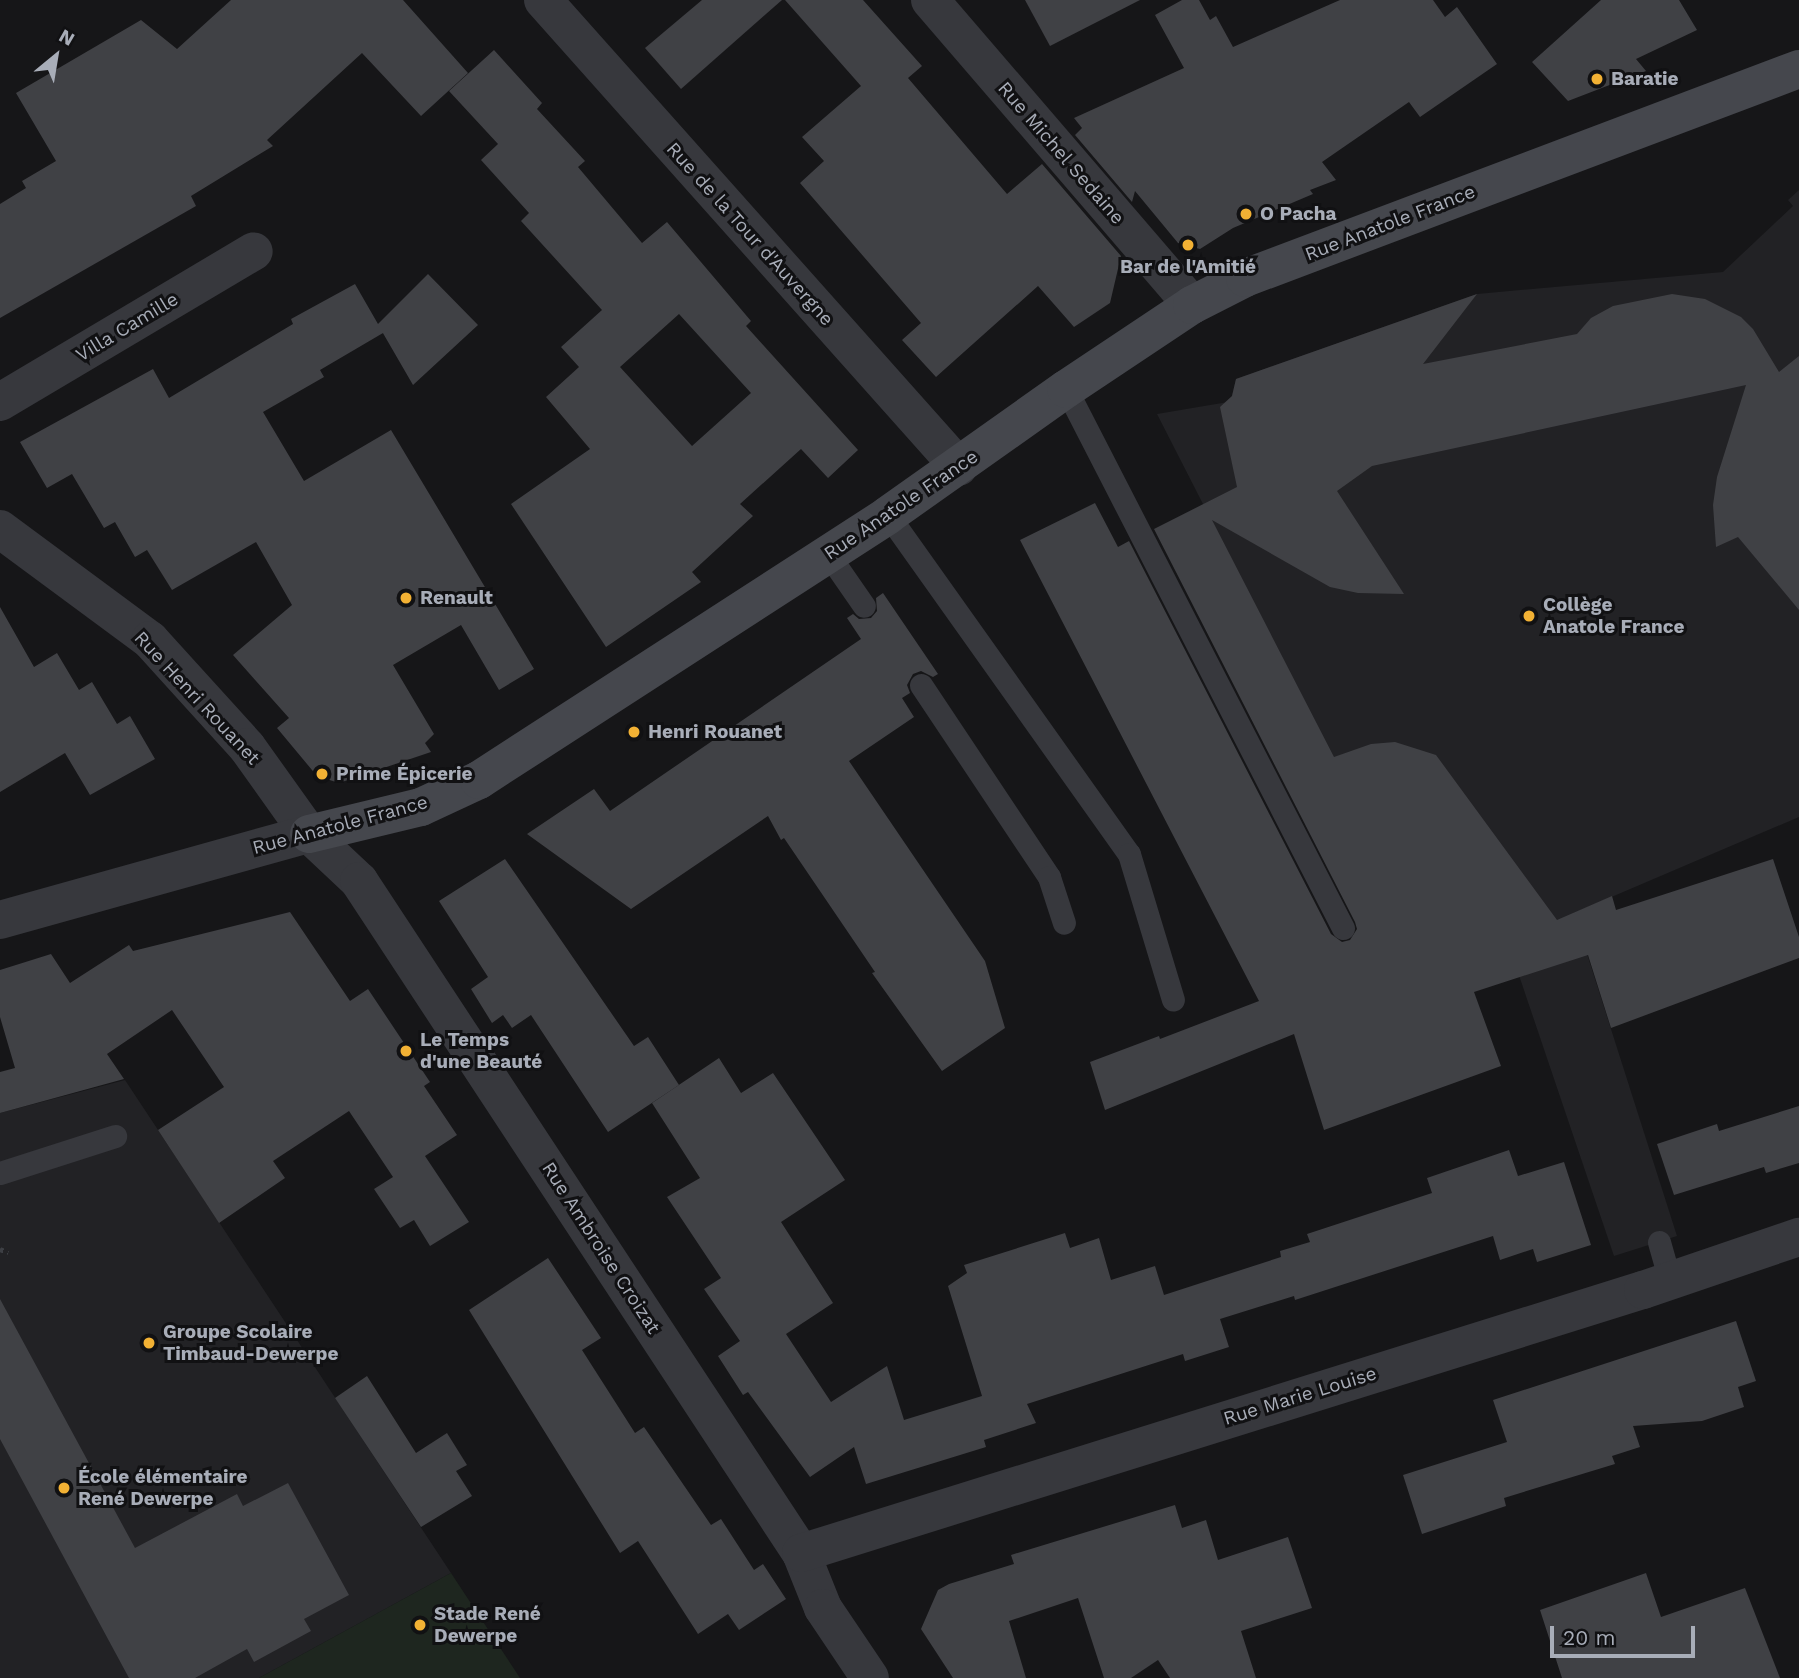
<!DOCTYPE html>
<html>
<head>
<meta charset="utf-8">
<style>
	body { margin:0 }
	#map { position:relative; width:1799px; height:1678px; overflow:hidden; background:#161618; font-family:"Work Sans",sans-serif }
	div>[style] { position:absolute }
	.built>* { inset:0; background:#222225 }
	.green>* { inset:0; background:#1e261f }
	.building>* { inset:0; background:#404145 }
	.path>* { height:4.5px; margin-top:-2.25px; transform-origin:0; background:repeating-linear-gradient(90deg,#3d3f44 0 3.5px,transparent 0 8.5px) }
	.lane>* { height:23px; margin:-11.5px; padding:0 11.5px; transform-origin:11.5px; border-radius:11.5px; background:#37383d }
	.street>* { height:38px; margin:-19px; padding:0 19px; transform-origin:19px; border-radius:19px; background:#37383d }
	.secondary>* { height:38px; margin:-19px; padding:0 19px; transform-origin:19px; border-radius:19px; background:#45474d }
	.dots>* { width:19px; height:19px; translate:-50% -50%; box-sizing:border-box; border:4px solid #111113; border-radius:50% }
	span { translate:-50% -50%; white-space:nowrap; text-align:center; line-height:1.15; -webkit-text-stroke:6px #111113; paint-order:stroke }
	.poi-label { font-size:19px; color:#a8adb8; font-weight:700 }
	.left { translate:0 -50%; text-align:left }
	.street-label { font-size:19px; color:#a8adb8 }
	.north { position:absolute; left:21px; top:21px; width:70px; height:70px; -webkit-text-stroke:5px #111113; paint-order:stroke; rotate:30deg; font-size:19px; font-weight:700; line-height:28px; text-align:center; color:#a8adb8 }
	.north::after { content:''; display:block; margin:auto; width:24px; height:32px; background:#a8adb8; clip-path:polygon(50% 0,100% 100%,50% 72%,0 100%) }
	.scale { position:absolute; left:1550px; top:1626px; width:145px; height:32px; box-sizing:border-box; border:4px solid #a8adb8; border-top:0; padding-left:9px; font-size:21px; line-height:24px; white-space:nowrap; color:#a8adb8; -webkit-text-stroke:5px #111113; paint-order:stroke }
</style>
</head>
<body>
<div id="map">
	<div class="built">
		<div style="clip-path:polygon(1799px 190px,1799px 817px,1574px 913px,1677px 1236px,1614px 1256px,1506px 937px,1431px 950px,1157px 414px,1228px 402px,1231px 400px,1236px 379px,1477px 294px,1723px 272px,1793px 206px,1788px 200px)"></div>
		<div style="clip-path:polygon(125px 1080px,451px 1573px,259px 1678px,0 1678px,0 1113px)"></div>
	</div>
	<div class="green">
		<div style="clip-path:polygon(451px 1573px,520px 1678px,259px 1678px)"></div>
	</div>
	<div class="building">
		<div style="clip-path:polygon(231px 0,403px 0,468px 73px,421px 116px,362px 53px,267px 140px,273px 146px,191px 196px,196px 206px,0 318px,0 204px,26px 188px,22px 181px,56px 161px,16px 93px,141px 20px,177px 49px)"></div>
		<div style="clip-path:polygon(702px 0,782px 0,681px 89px,645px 48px)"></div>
		<div style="clip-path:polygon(785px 0,863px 0,922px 66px,908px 78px,1007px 194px,1042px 164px,1121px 256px,1110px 303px,1074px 327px,1038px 286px,936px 377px,902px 340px,921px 323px,800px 183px,824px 161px,802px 137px,861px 86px)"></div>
		<div style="clip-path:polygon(1025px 0,1140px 0,1050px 46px)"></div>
		<div style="clip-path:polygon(1182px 0,1199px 0,1210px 20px,1216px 16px,1233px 47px,1340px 0,1433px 0,1445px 17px,1457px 7px,1497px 64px,1420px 117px,1409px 102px,1322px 162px,1336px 180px,1310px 190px,1313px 194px,1233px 228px,1200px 249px,1178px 243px,1135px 191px,1132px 202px,1075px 135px,1082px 128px,1074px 118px,1184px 68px,1155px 15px)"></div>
		<div style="clip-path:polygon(1601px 0,1679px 0,1697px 30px,1636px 59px,1646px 71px,1568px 101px,1532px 62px)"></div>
		<div style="clip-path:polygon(evenodd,494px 50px,542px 103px,537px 109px,585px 161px,578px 167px,642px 243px,667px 222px,751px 321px,746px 326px,858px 450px,828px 478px,801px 449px,740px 504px,753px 516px,692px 572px,701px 582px,606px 647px,511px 504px,590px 449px,546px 397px,579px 367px,561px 347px,602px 310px,521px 221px,529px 213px,481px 160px,498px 144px,449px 91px,494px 50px,679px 314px,751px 393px,692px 446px,620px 367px,679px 314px)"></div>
		<div style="clip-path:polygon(428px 274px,478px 325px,413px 385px,380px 328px,383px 333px,320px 370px,324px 377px,263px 412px,304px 481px,391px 430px,534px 669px,499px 690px,461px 625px,393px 665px,434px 734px,425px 743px,431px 752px,339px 783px,317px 776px,277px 728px,289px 718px,233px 655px,292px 605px,256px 542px,172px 590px,147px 550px,135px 557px,115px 522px,104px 528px,72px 474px,47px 488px,20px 442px,153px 369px,169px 398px,293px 324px,291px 319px,355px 284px,378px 324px)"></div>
		<div style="clip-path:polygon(1477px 294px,1423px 364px,1577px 334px,1591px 318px,1613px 306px,1672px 294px,1705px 299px,1741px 317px,1753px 329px,1779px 372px,1799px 356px,1799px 610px,1738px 537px,1716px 547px,1713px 505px,1717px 477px,1746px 385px,1372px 466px,1337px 491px,1404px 594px,1358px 593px,1330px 587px,1212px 520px,1334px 757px,1371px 744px,1395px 742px,1436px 755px,1557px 920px,1612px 896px,1616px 910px,1773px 859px,1799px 937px,1799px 958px,1611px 1028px,1588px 955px,1474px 992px,1501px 1066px,1324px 1130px,1294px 1034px,1105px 1110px,1090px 1062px,1159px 1036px,1160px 1039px,1259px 1001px,1020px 540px,1095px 503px,1118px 547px,1129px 541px,1331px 934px,1342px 942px,1350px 940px,1357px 929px,1355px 922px,1154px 529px,1237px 487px,1220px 407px,1232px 396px,1236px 379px)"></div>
		<div style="clip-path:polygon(883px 593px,938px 674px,933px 677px,921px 671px,913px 674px,907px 685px,910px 693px,902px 698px,914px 717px,849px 761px,985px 961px,1005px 1028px,942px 1071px,872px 973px,875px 972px,784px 838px,781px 840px,768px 816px,631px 909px,527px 834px,594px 789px,610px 811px,861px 639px,847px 618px,853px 614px,859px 619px,871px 618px,877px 611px,876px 598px)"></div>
		<div style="clip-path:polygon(0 607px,34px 667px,57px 653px,79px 690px,92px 682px,117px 724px,130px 716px,155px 759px,90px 795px,65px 753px,0 792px)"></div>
		<div style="clip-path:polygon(505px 859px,634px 1046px,648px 1037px,679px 1085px,608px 1132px,531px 1015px,512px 1028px,503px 1015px,492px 1023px,471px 989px,488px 977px,439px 901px)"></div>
		<div style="clip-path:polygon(290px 912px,350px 1001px,368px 989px,430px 1082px,424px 1086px,457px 1135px,425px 1156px,469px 1222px,430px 1246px,414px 1220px,400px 1228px,374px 1189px,393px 1177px,349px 1111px,273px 1161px,285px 1178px,219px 1223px,158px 1130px,224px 1087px,172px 1010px,107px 1054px,124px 1079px,0 1113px,0 1072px,15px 1068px,0 1017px,0 970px,51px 954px,70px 983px,129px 945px,133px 951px)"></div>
		<div style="clip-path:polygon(719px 1058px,741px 1093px,773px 1073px,845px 1180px,781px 1222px,833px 1303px,786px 1334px,831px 1402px,887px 1366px,904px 1420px,982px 1396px,948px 1286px,967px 1273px,964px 1265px,1065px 1233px,1070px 1248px,1099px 1238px,1111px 1280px,1155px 1266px,1164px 1295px,1281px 1257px,1280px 1251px,1310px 1242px,1307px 1234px,1432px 1193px,1427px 1178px,1509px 1150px,1518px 1176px,1564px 1162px,1591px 1245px,1537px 1262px,1533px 1249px,1500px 1260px,1493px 1236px,1295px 1300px,1294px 1296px,1220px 1319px,1229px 1347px,1185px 1361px,1183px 1354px,1027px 1404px,1036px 1423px,984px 1440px,986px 1447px,866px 1484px,854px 1447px,810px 1477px,748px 1392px,743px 1395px,718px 1356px,740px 1341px,704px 1289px,721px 1278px,667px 1197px,700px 1178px,652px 1103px)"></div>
		<div style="clip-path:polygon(1799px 1106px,1799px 1163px,1766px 1173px,1764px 1167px,1674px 1195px,1657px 1144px,1717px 1124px,1719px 1131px)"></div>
		<div style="clip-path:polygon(548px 1258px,601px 1338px,582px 1350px,635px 1433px,644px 1427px,711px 1525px,721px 1519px,754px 1570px,763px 1564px,786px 1599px,739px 1630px,728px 1614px,698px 1634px,638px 1541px,620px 1553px,469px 1310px)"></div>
		<div style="clip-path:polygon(0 1299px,135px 1548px,237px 1494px,243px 1506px,288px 1483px,349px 1595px,304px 1619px,311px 1631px,254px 1662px,247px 1649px,195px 1678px,129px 1678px,0 1439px)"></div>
		<div style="clip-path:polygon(1736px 1321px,1756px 1381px,1738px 1387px,1744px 1407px,1702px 1421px,1633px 1426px,1640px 1447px,1612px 1456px,1615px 1464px,1504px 1498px,1506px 1506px,1422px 1534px,1403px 1475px,1507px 1442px,1493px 1400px)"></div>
		<div style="clip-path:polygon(367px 1376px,416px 1453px,447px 1433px,467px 1465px,456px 1471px,472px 1496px,421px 1527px,335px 1398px)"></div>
		<div style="clip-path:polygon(1175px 1505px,1182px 1528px,1206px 1520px,1218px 1560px,1288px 1537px,1312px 1608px,1241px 1631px,1256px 1678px,1170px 1678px,1158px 1660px,1131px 1678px,1104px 1678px,1078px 1598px,1009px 1621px,1026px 1678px,953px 1678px,921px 1629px,938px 1590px,949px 1584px,1014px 1564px,1011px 1555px)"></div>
		<div style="clip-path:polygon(1646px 1573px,1661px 1617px,1745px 1588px,1780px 1678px,1562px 1678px,1540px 1610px)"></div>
	</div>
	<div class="path">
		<div style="left:0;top:1249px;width:9px;rotate:21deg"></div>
	</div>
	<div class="lane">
		<div style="left:1066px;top:389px;width:606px;rotate:62.8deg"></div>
		<div style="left:888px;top:515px;width:416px;rotate:54.6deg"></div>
		<div style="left:1129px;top:854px;width:152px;rotate:73.2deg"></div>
		<div style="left:828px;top:554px;width:63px;rotate:55.3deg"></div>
		<div style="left:921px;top:685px;width:231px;rotate:56.3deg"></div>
		<div style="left:1049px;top:877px;width:48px;rotate:71.9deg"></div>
		<div style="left:0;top:1173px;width:121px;rotate:-17.8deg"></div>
		<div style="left:1659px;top:1242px;width:41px;rotate:74.2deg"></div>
	</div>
	<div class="street">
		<div style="left:543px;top:0;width:625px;rotate:48.31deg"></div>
		<div style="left:930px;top:0;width:402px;rotate:49.3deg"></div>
		<div style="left:0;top:402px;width:295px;rotate:-30.7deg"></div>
		<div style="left:0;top:529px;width:187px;rotate:36.5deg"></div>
		<div style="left:150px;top:640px;width:144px;rotate:47.8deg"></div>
		<div style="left:247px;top:747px;width:107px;rotate:54.5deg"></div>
		<div style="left:309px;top:834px;width:69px;rotate:43.2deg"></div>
		<div style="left:359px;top:881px;width:804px;rotate:56.67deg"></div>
		<div style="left:801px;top:1553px;width:59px;rotate:68.2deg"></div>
		<div style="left:823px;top:1608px;width:84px;rotate:56.1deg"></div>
		<div style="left:0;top:920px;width:321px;rotate:-15.6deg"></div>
		<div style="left:801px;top:1553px;width:882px;rotate:-17.35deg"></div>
		<div style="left:1643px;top:1290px;width:165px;rotate:-18.8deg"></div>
	</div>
	<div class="secondary">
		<div style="left:309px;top:834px;width:115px;rotate:-13.6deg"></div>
		<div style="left:421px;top:807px;width:64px;rotate:-25deg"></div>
		<div style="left:479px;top:780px;width:487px;rotate:-32.9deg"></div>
		<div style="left:888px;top:515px;width:218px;rotate:-35.3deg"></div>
		<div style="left:1066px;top:389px;width:151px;rotate:-33.7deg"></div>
		<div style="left:1192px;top:305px;width:59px;rotate:-27deg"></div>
		<div style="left:1245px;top:278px;width:592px;rotate:-20.67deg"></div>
	</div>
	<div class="dots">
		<div style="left:1597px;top:79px;background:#f2b134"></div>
		<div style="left:1246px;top:214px;background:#f2b134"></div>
		<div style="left:1188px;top:245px;background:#f2b134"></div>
		<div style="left:406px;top:598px;background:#f2b134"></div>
		<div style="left:1529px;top:616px;background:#f2b134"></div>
		<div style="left:634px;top:732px;background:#f2b134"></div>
		<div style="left:322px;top:774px;background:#f2b134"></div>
		<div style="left:406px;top:1051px;background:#f2b134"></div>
		<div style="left:149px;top:1343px;background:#f2b134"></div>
		<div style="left:64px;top:1488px;background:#f2b134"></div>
		<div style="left:420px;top:1625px;background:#f2b134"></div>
	</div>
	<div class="poi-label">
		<span class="left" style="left:1611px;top:79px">Baratie</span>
		<span class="left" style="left:1260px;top:214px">O Pacha</span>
		<span style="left:1188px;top:267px">Bar de l'Amitié</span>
		<span class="left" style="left:420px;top:598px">Renault</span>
		<span class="left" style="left:1543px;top:616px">Collège<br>Anatole France</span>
		<span class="left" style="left:648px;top:732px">Henri Rouanet</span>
		<span class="left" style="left:336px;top:774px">Prime Épicerie</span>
		<span class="left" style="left:420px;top:1051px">Le Temps<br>d'une Beauté</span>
		<span class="left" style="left:163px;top:1343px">Groupe Scolaire<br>Timbaud-Dewerpe</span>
		<span class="left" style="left:78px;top:1488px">École élémentaire<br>René Dewerpe</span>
		<span class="left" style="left:434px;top:1625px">Stade René<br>Dewerpe</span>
	</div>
	<div class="street-label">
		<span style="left:1061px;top:153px;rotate:49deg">Rue Michel Sedaine</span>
		<span style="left:1390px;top:223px;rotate:-21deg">Rue Anatole France</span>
		<span style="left:750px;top:234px;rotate:48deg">Rue de la Tour d'Auvergne</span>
		<span style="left:127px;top:327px;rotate:-31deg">Villa Camille</span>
		<span style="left:901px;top:505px;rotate:-34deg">Rue Anatole France</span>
		<span style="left:197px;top:698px;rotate:47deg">Rue Henri Rouanet</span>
		<span style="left:340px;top:825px;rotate:-15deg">Rue Anatole France</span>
		<span style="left:601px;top:1248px;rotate:57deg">Rue Ambroise Croizat</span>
		<span style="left:1300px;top:1396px;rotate:-17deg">Rue Marie Louise</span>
	</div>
	<div class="north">N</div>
	<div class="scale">20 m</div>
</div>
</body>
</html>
